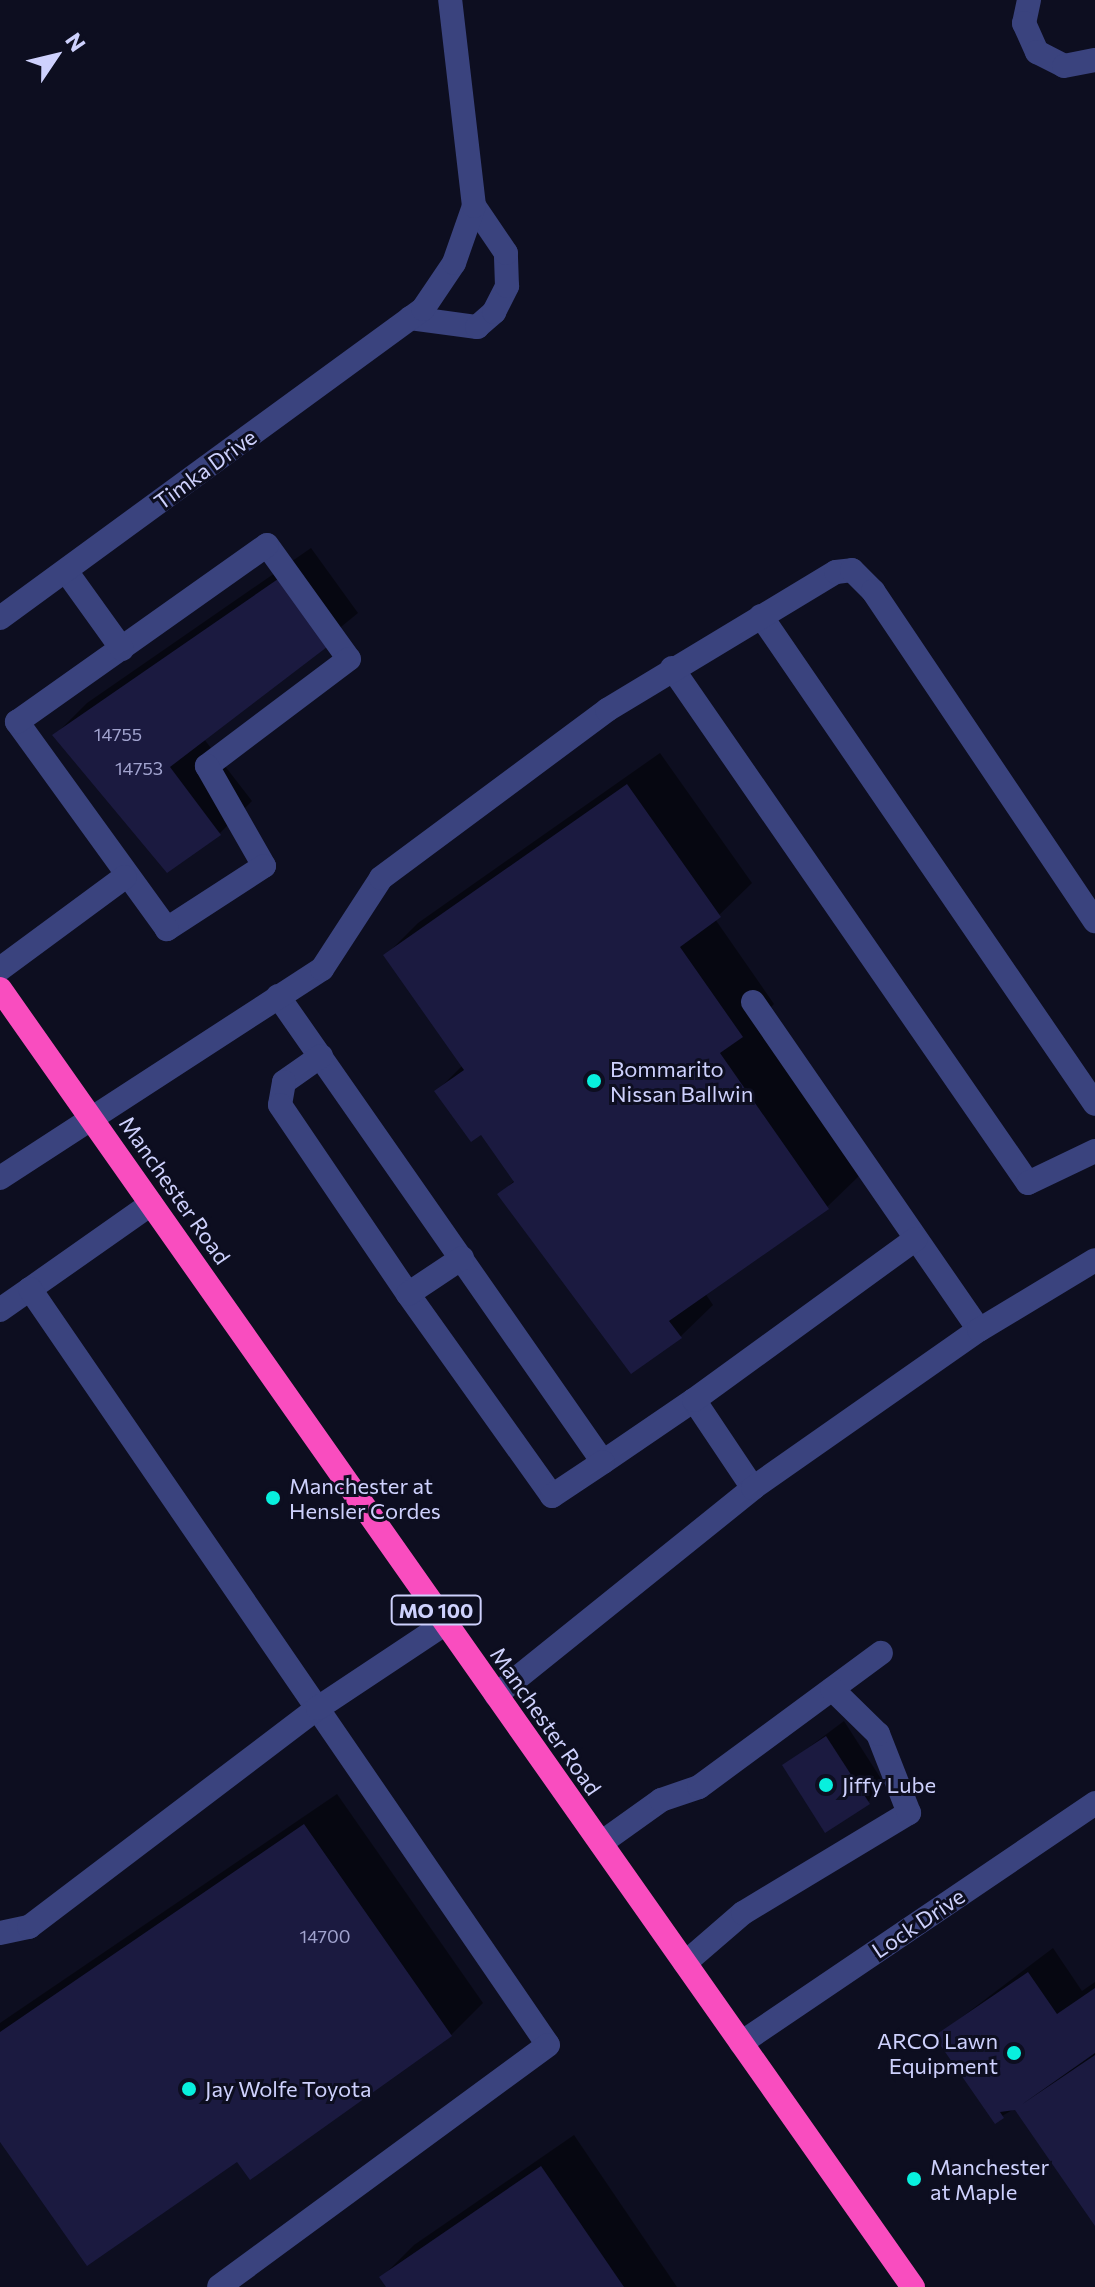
<!DOCTYPE html>
<html>
<head>
<meta charset="utf-8">
<style>
	body { margin:0 }
	#map { position:relative; width:1095px; height:2287px; overflow:hidden; background:#0d0e20; font-family:Commissioner,sans-serif }
	div>[style] { position:absolute }
	.shadow>* { inset:0; background:#0007 }
	.building>* { inset:0; background:#1b1a40 }
	.minor>* { height:24px; margin:-12px; padding:0 12px; transform-origin:12px; border-radius:12px; background:#3a437e }
	.highway>* { height:24px; margin:-12px; padding:0 12px; transform-origin:12px; border-radius:12px; background:#f94dbf }
	.dots>* { width:22px; height:22px; translate:-50% -50%; box-sizing:border-box; border:4px solid #0d0e20; border-radius:50% }
	span { translate:-50% -50%; white-space:nowrap; text-align:center; line-height:1.15; -webkit-text-stroke:6px #0d0e20; paint-order:stroke }
	.number-label { font-size:18px; color:#a1a3ce }
	.number-label span { -webkit-text-stroke-width:0 }
	.shield-label span { padding:2px 6px; background:#0d0e20; border:2px solid; border-radius:6px; -webkit-text-stroke-width:0 }
	.shield-label { font-size:20px; color:#ced1fd; font-weight:700 }
	.street-label { font-size:22px; color:#ced1fd }
	.poi-label { font-size:22px; color:#ced1fd }
	.left { translate:0 -50%; text-align:left }
	.right { translate:-100% -50%; text-align:right }
	.north { position:absolute; left:16px; top:16px; width:80px; height:80px; -webkit-text-stroke:6px #0d0e20; paint-order:stroke; rotate:55deg; font-size:22px; font-weight:700; line-height:32px; text-align:center; color:#ced1fd }
	.north::after { content:''; display:block; margin:auto; width:28px; height:36px; background:#ced1fd; clip-path:polygon(50% 0,100% 100%,50% 72%,0 100%) }
</style>
</head>
<body>
<div id="map">
	<div class="shadow">
		<div style="clip-path:polygon(311px 548px,358px 613px,204px 739px,252px 801px,220px 833px,55px 735px,87px 703px)"></div>
		<div style="clip-path:polygon(660px 753px,752px 883px,715px 919px,774px 1004px,754px 1024px,860px 1175px,827px 1207px,705px 1293px,713px 1305px,680px 1337px,500px 1194px,515px 1180px,482px 1132px,437px 1091px,463px 1065px,386px 955px,418px 923px)"></div>
		<div style="clip-path:polygon(844px 1721px,885px 1785px,868px 1802px,784px 1766px)"></div>
		<div style="clip-path:polygon(337px 1794px,483px 2003px,451px 2035px,237px 2159px,0 2138px,0 2023px)"></div>
		<div style="clip-path:polygon(1053px 1948px,1082px 1991px,1095px 1982px,1095px 2222px,1016px 2108px,1002px 2116px,937px 2036px)"></div>
		<div style="clip-path:polygon(574px 2135px,677px 2287px,388px 2287px,382px 2277px,414px 2245px)"></div>
	</div>
	<div class="building">
		<div style="clip-path:polygon(278px 579px,327px 647px,170px 767px,221px 835px,167px 873px,52px 735px)"></div>
		<div style="clip-path:polygon(627px 784px,721px 917px,680px 947px,743px 1037px,720px 1053px,829px 1209px,669px 1321px,682px 1338px,631px 1374px,497px 1194px,514px 1182px,481px 1135px,471px 1142px,434px 1091px,464px 1070px,383px 955px)"></div>
		<div style="clip-path:polygon(826px 1736px,870px 1804px,825px 1833px,782px 1765px)"></div>
		<div style="clip-path:polygon(304px 1824px,452px 2036px,250px 2180px,237px 2162px,87px 2266px,0 2142px,0 2032px)"></div>
		<div style="clip-path:polygon(1028px 1972px,1057px 2014px,1095px 1988px,1095px 2053px,1021px 2105px,1095px 2055px,1095px 2226px,1015px 2110px,1000px 2112px,1004px 2118px,995px 2124px,934px 2036px)"></div>
		<div style="clip-path:polygon(541px 2166px,624px 2287px,386px 2287px,379px 2277px)"></div>
	</div>
	<div class="minor">
		<div style="left:1029px;top:0;width:24px;rotate:102deg"></div>
		<div style="left:1024px;top:23px;width:32px;rotate:66deg"></div>
		<div style="left:1037px;top:52px;width:30px;rotate:27deg"></div>
		<div style="left:1064px;top:66px;width:32px;rotate:-11deg"></div>
		<div style="left:410px;top:318px;width:68px;rotate:7.7deg"></div>
		<div style="left:477px;top:327px;width:23px;rotate:-41deg"></div>
		<div style="left:494px;top:312px;width:29px;rotate:-63deg"></div>
		<div style="left:507px;top:286px;width:33px;rotate:-92deg"></div>
		<div style="left:506px;top:253px;width:57px;rotate:-124.2deg"></div>
		<div style="left:267px;top:545px;width:140px;rotate:54.3deg"></div>
		<div style="left:349px;top:659px;width:178px;rotate:143deg"></div>
		<div style="left:207px;top:766px;width:115px;rotate:60.3deg"></div>
		<div style="left:264px;top:866px;width:116px;rotate:147deg"></div>
		<div style="left:167px;top:929px;width:256px;rotate:-125.9deg"></div>
		<div style="left:17px;top:722px;width:306px;rotate:-35.3deg"></div>
		<div style="left:66px;top:571px;width:96px;rotate:54.3deg"></div>
		<div style="left:761px;top:616px;width:591px;rotate:55.61deg"></div>
		<div style="left:0;top:618px;width:524px;rotate:-36.15deg"></div>
		<div style="left:423px;top:309px;width:55px;rotate:-56deg"></div>
		<div style="left:454px;top:263px;width:60px;rotate:-70.7deg"></div>
		<div style="left:474px;top:206px;width:207px;rotate:-96.6deg"></div>
		<div style="left:672px;top:668px;width:626px;rotate:55.35deg"></div>
		<div style="left:1028px;top:1183px;width:74px;rotate:-25.5deg"></div>
		<div style="left:0;top:969px;width:155px;rotate:-36.4deg"></div>
		<div style="left:278px;top:996px;width:568px;rotate:55.11deg"></div>
		<div style="left:603px;top:1462px;width:110px;rotate:-34.3deg"></div>
		<div style="left:694px;top:1400px;width:106px;rotate:56.2deg"></div>
		<div style="left:753px;top:1002px;width:398px;rotate:55.4deg"></div>
		<div style="left:321px;top:1056px;width:45px;rotate:144.9deg"></div>
		<div style="left:284px;top:1082px;width:23px;rotate:100deg"></div>
		<div style="left:280px;top:1105px;width:228px;rotate:55.9deg"></div>
		<div style="left:408px;top:1294px;width:248px;rotate:54.5deg"></div>
		<div style="left:552px;top:1496px;width:61px;rotate:-33.7deg"></div>
		<div style="left:0;top:1178px;width:384px;rotate:-33deg"></div>
		<div style="left:322px;top:969px;width:108px;rotate:-57deg"></div>
		<div style="left:381px;top:878px;width:282px;rotate:-36.6deg"></div>
		<div style="left:607px;top:710px;width:267px;rotate:-31.1deg"></div>
		<div style="left:836px;top:572px;width:16px;rotate:-7deg"></div>
		<div style="left:852px;top:570px;width:30px;rotate:45deg"></div>
		<div style="left:873px;top:591px;width:398px;rotate:56.1deg"></div>
		<div style="left:30px;top:1289px;width:148px;rotate:-35.1deg"></div>
		<div style="left:408px;top:1294px;width:65px;rotate:-33.7deg"></div>
		<div style="left:0;top:1310px;width:37px;rotate:-35deg"></div>
		<div style="left:30px;top:1289px;width:916px;rotate:55.58deg"></div>
		<div style="left:548px;top:2045px;width:408px;rotate:143.7deg"></div>
		<div style="left:694px;top:1400px;width:274px;rotate:-36deg"></div>
		<div style="left:496px;top:1695px;width:330px;rotate:-38.8deg"></div>
		<div style="left:753px;top:1488px;width:276px;rotate:-35deg"></div>
		<div style="left:979px;top:1330px;width:135px;rotate:-31.1deg"></div>
		<div style="left:601px;top:1843px;width:74px;rotate:-35.6deg"></div>
		<div style="left:661px;top:1800px;width:40px;rotate:-18.9deg"></div>
		<div style="left:699px;top:1787px;width:226px;rotate:-36.4deg"></div>
		<div style="left:0;top:1933px;width:30px;rotate:-12deg"></div>
		<div style="left:29px;top:1927px;width:363px;rotate:-37.2deg"></div>
		<div style="left:318px;top:1708px;width:154px;rotate:-33.6deg"></div>
		<div style="left:685px;top:1963px;width:77px;rotate:-40.8deg"></div>
		<div style="left:743px;top:1913px;width:194px;rotate:-31.1deg"></div>
		<div style="left:909px;top:1813px;width:85px;rotate:-111.4deg"></div>
		<div style="left:878px;top:1734px;width:64px;rotate:-135.6deg"></div>
		<div style="left:741px;top:2043px;width:428px;rotate:-34.1deg"></div>
	</div>
	<div class="highway">
		<div style="left:0;top:989px;width:1587px;rotate:54.88deg"></div>
	</div>
	<div class="dots">
		<div style="left:594px;top:1081px;background:#08f0de"></div>
		<div style="left:273px;top:1498px;background:#08f0de"></div>
		<div style="left:826px;top:1785px;background:#08f0de"></div>
		<div style="left:1014px;top:2053px;background:#08f0de"></div>
		<div style="left:189px;top:2089px;background:#08f0de"></div>
		<div style="left:914px;top:2179px;background:#08f0de"></div>
	</div>
	<div class="number-label">
		<span style="left:118px;top:734px">14755</span>
		<span style="left:139px;top:768px">14753</span>
		<span style="left:325px;top:1936px">14700</span>
	</div>
	<div class="shield-label">
		<span style="left:436px;top:1610px">MO 100</span>
	</div>
	<div class="street-label">
		<span style="left:205px;top:469px;rotate:-36deg">Timka Drive</span>
		<span style="left:175px;top:1190px;rotate:55deg">Manchester Road</span>
		<span style="left:546px;top:1721px;rotate:55deg">Manchester Road</span>
		<span style="left:918px;top:1923px;rotate:-34deg">Lock Drive</span>
	</div>
	<div class="poi-label">
		<span class="left" style="left:610px;top:1081px">Bommarito<br>Nissan Ballwin</span>
		<span class="left" style="left:289px;top:1498px">Manchester at<br>Hensler Cordes</span>
		<span class="left" style="left:842px;top:1785px">Jiffy Lube</span>
		<span class="right" style="left:998px;top:2053px">ARCO Lawn<br>Equipment</span>
		<span class="left" style="left:205px;top:2089px">Jay Wolfe Toyota</span>
		<span class="left" style="left:930px;top:2179px">Manchester<br>at Maple</span>
	</div>
	<div class="north">N</div>
</div>
</body>
</html>
